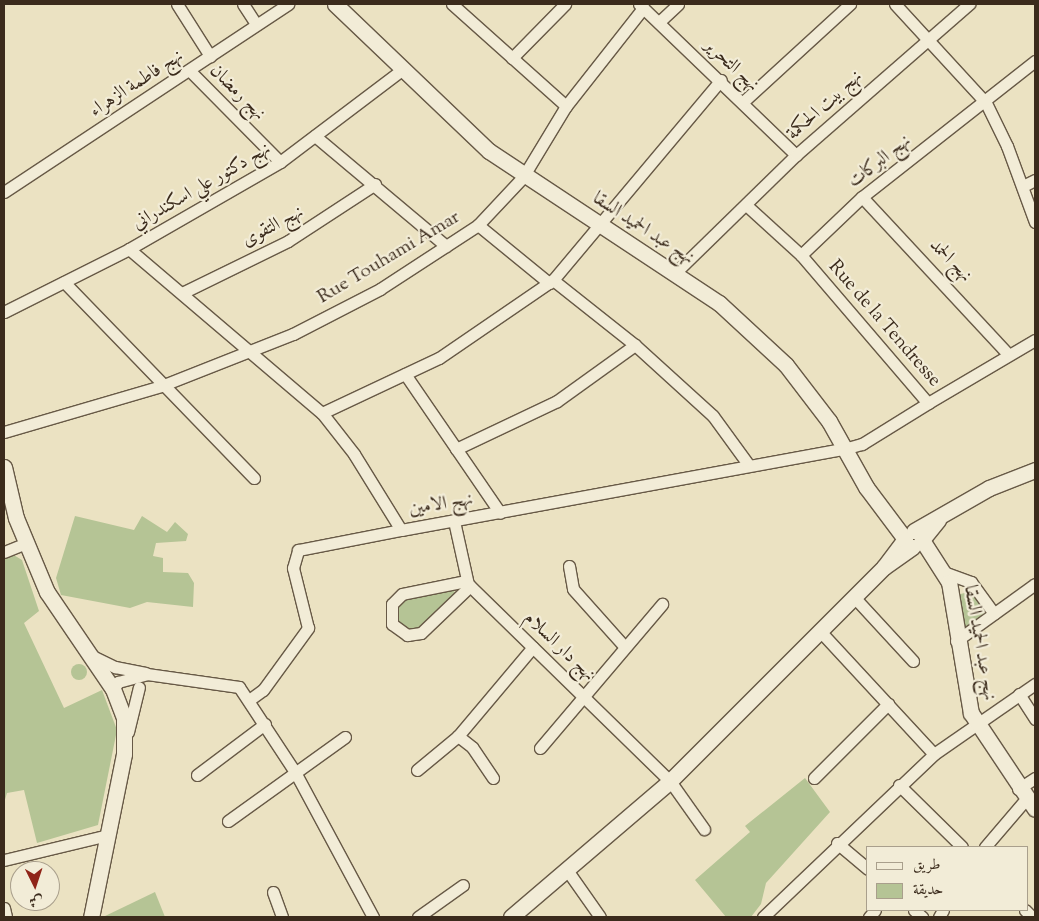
<!DOCTYPE html>
<html>
<head>
<meta charset="utf-8">
<style>
	body { margin:0 }
	#map { position:relative; width:1039px; height:921px; overflow:hidden; background:#ebe2c2; font-family:"Sorts Mill Goudy",Amiri,serif }
	div>[style] { position:absolute }
	.green>* { inset:0; background:#b5c495 }
	.round { border-radius:50% }
	.roads { filter:drop-shadow(1px 0 #675946) drop-shadow(-1px 0 #675946) drop-shadow(0 1px #675946) drop-shadow(0 -1px #675946) }
	.street>* { height:11px; margin:-5.5px; padding:0 5.5px; transform-origin:5.5px; border-radius:5.5px; background:#f2ecd7 }
	.secondary>* { height:15px; margin:-7.5px; padding:0 7.5px; transform-origin:7.5px; border-radius:7.5px; background:#f2ecd7 }
	span { translate:-50% -50%; white-space:nowrap; text-align:center; line-height:1.15; -webkit-text-stroke:4.5px #f2ecd7; paint-order:stroke }
	.street-label { font-size:19px; color:#3b2b1c }
	.frame { position:absolute; inset:0; border:5px solid #3b2b1c; pointer-events:none }
	.legend { position:absolute; left:866px; top:846px; width:162px; height:65px; box-sizing:border-box; background:#f2ecd7; border:1px solid #a99f8c; margin:0; padding:6px 9px; list-style:none; font-size:15px; color:#3b2b1c }
	.legend li { display:flex; align-items:center; gap:10px; height:25px }
	.legend b { width:25px; border:1px solid #a99f8c }
	.north { position:absolute; left:10px; top:861px; width:50px; height:50px; box-sizing:border-box; background:#f2ecd7; border:1px solid #a99f8c; border-radius:50%; rotate:176deg; font-size:14px; font-weight:700; line-height:20px; text-align:center; color:#3b2b1c }
	.north::after { content:''; display:block; margin:auto; width:18px; height:22px; background:#8f2418; clip-path:polygon(50% 0,100% 100%,50% 72%,0 100%) }
</style>
</head>
<body>
<div id="map">
	<div class="green">
		<div style="clip-path:polygon(75px 516px,134px 530px,142px 516px,167px 532px,175px 522px,188px 534px,186px 541px,156px 543px,153px 556px,163px 558px,163px 572px,188px 573px,194px 583px,193px 607px,147px 602px,130px 608px,61px 595px,56px 578px)"></div>
		<div style="clip-path:polygon(12px 554px,22px 560px,39px 611px,24px 623px,64px 708px,102px 690px,117px 730px,98px 825px,37px 843px,24px 790px,7px 793px,4px 803px,4px 557px)"></div>
		<div style="clip-path:polygon(453px 589px,455px 593px,418px 629px,408px 631px,396px 622px,395px 607px,403px 599px)"></div>
		<div style="clip-path:polygon(972px 591px,988px 613px,963px 630px,957px 595px)"></div>
		<div class="round" style="left:71px;top:664px;width:16px;height:16px"></div>
		<div style="clip-path:polygon(805px 778px,830px 812px,766px 883px,761px 904px,751px 917px,726px 917px,695px 880px,750px 832px,745px 826px)"></div>
		<div style="clip-path:polygon(155px 892px,165px 917px,103px 917px)"></div>
	</div>
	<div class="roads">
		<div class="street">
			<div style="left:177px;top:4px;width:62px;rotate:57.6deg"></div>
			<div style="left:243px;top:4px;width:24px;rotate:57deg"></div>
			<div style="left:452px;top:4px;width:153px;rotate:41.8deg"></div>
			<div style="left:639px;top:4px;width:218px;rotate:43.9deg"></div>
			<div style="left:895px;top:4px;width:134px;rotate:47.4deg"></div>
			<div style="left:986px;top:103px;width:48px;rotate:64deg"></div>
			<div style="left:1007px;top:146px;width:81px;rotate:69.8deg"></div>
			<div style="left:659px;top:22px;width:26px;rotate:-43deg"></div>
			<div style="left:512px;top:58px;width:76px;rotate:-45.5deg"></div>
			<div style="left:190px;top:71px;width:128px;rotate:45.3deg"></div>
			<div style="left:744px;top:101px;width:144px;rotate:-42.5deg"></div>
			<div style="left:315px;top:136px;width:171px;rotate:40deg"></div>
			<div style="left:1023px;top:186px;width:13px;rotate:-27deg"></div>
			<div style="left:4px;top:192px;width:341px;rotate:-33.5deg"></div>
			<div style="left:862px;top:197px;width:214px;rotate:47.1deg"></div>
			<div style="left:746px;top:205px;width:74px;rotate:42.3deg"></div>
			<div style="left:801px;top:255px;width:195px;rotate:49.4deg"></div>
			<div style="left:928px;top:403px;width:124px;rotate:-30.5deg"></div>
			<div style="left:478px;top:225px;width:92px;rotate:39.2deg"></div>
			<div style="left:129px;top:249px;width:253px;rotate:40.4deg"></div>
			<div style="left:322px;top:413px;width:52px;rotate:52deg"></div>
			<div style="left:354px;top:454px;width:89px;rotate:58.3deg"></div>
			<div style="left:401px;top:530px;width:450px;rotate:-10.4deg"></div>
			<div style="left:844px;top:449px;width:19px;rotate:-16deg"></div>
			<div style="left:862px;top:444px;width:78px;rotate:-31.8deg"></div>
			<div style="left:801px;top:255px;width:84px;rotate:-43.6deg"></div>
			<div style="left:862px;top:197px;width:220px;rotate:-38.2deg"></div>
			<div style="left:675px;top:273px;width:169px;rotate:-44.3deg"></div>
			<div style="left:796px;top:155px;width:230px;rotate:-41.1deg"></div>
			<div style="left:553px;top:280px;width:105px;rotate:38.4deg"></div>
			<div style="left:635px;top:345px;width:105px;rotate:42.3deg"></div>
			<div style="left:713px;top:416px;width:59px;rotate:53.9deg"></div>
			<div style="left:64px;top:282px;width:273px;rotate:45.9deg"></div>
			<div style="left:182px;top:293px;width:118px;rotate:-26.1deg"></div>
			<div style="left:288px;top:241px;width:104px;rotate:-33.2deg"></div>
			<div style="left:4px;top:312px;width:140px;rotate:-26.7deg"></div>
			<div style="left:129px;top:249px;width:174px;rotate:-29.9deg"></div>
			<div style="left:280px;top:162px;width:154px;rotate:-37.1deg"></div>
			<div style="left:405px;top:374px;width:168px;rotate:55.6deg"></div>
			<div style="left:322px;top:413px;width:129px;rotate:-25.2deg"></div>
			<div style="left:439px;top:358px;width:138px;rotate:-34.4deg"></div>
			<div style="left:553px;top:280px;width:261px;rotate:-50deg"></div>
			<div style="left:4px;top:432px;width:164px;rotate:-16.3deg"></div>
			<div style="left:161px;top:386px;width:142px;rotate:-21.5deg"></div>
			<div style="left:293px;top:334px;width:98px;rotate:-27.3deg"></div>
			<div style="left:380px;top:289px;width:117px;rotate:-33.1deg"></div>
			<div style="left:478px;top:225px;width:66px;rotate:-46.8deg"></div>
			<div style="left:523px;top:177px;width:83px;rotate:-58.8deg"></div>
			<div style="left:566px;top:106px;width:125px;rotate:-51.8deg"></div>
			<div style="left:456px;top:449px;width:112px;rotate:-25.4deg"></div>
			<div style="left:557px;top:401px;width:96px;rotate:-35.7deg"></div>
			<div style="left:454px;top:521px;width:65px;rotate:77.5deg"></div>
			<div style="left:468px;top:584px;width:282px;rotate:44.3deg"></div>
			<div style="left:670px;top:781px;width:59px;rotate:54.7deg"></div>
			<div style="left:4px;top:552px;width:24px;rotate:-22deg"></div>
			<div style="left:569px;top:566px;width:23px;rotate:80deg"></div>
			<div style="left:573px;top:589px;width:76px;rotate:48.2deg"></div>
			<div style="left:946px;top:573px;width:27px;rotate:20deg"></div>
			<div style="left:971px;top:582px;width:39px;rotate:54deg"></div>
			<div style="left:466px;top:581px;width:65px;rotate:168.5deg"></div>
			<div style="left:402px;top:594px;width:14px;rotate:135deg"></div>
			<div style="left:392px;top:604px;width:20px;rotate:90deg"></div>
			<div style="left:392px;top:624px;width:19px;rotate:36deg"></div>
			<div style="left:407px;top:635px;width:14px;rotate:-8deg"></div>
			<div style="left:421px;top:633px;width:68px;rotate:-43.8deg"></div>
			<div style="left:854px;top:597px;width:87px;rotate:47.3deg"></div>
			<div style="left:819px;top:630px;width:169px;rotate:47.2deg"></div>
			<div style="left:956px;top:641px;width:97px;rotate:-35.8deg"></div>
			<div style="left:90px;top:655px;width:28px;rotate:26deg"></div>
			<div style="left:115px;top:667px;width:31px;rotate:11deg"></div>
			<div style="left:113px;top:689px;width:9px;rotate:-54deg"></div>
			<div style="left:118px;top:682px;width:30px;rotate:-15deg"></div>
			<div style="left:147px;top:674px;width:93px;rotate:8deg"></div>
			<div style="left:239px;top:687px;width:102px;rotate:56.6deg"></div>
			<div style="left:295px;top:772px;width:165px;rotate:61.7deg"></div>
			<div style="left:1019px;top:694px;width:30px;rotate:57deg"></div>
			<div style="left:249px;top:700px;width:17px;rotate:-36deg"></div>
			<div style="left:263px;top:690px;width:77px;rotate:-54deg"></div>
			<div style="left:308px;top:628px;width:62px;rotate:-104deg"></div>
			<div style="left:293px;top:568px;width:19px;rotate:-74deg"></div>
			<div style="left:298px;top:550px;width:105px;rotate:-11deg"></div>
			<div style="left:128px;top:732px;width:46px;rotate:-76.3deg"></div>
			<div style="left:540px;top:748px;width:189px;rotate:-49.7deg"></div>
			<div style="left:417px;top:770px;width:53px;rotate:-39.7deg"></div>
			<div style="left:197px;top:775px;width:85px;rotate:-36.9deg"></div>
			<div style="left:493px;top:778px;width:37px;rotate:-124deg"></div>
			<div style="left:472px;top:747px;width:18px;rotate:-142deg"></div>
			<div style="left:458px;top:736px;width:116px;rotate:-49.9deg"></div>
			<div style="left:814px;top:778px;width:105px;rotate:-45deg"></div>
			<div style="left:899px;top:785px;width:88px;rotate:44.5deg"></div>
			<div style="left:1018px;top:789px;width:20px;rotate:-33deg"></div>
			<div style="left:228px;top:821px;width:144px;rotate:-35.7deg"></div>
			<div style="left:837px;top:843px;width:40px;rotate:40deg"></div>
			<div style="left:985px;top:847px;width:63px;rotate:-49.5deg"></div>
			<div style="left:4px;top:860px;width:107px;rotate:-13.5deg"></div>
			<div style="left:567px;top:870px;width:57px;rotate:54.9deg"></div>
			<div style="left:273px;top:892px;width:27px;rotate:70deg"></div>
			<div style="left:4px;top:908px;width:9px;rotate:77deg"></div>
			<div style="left:914px;top:910px;width:11px;rotate:41deg"></div>
			<div style="left:1025px;top:910px;width:10px;rotate:45deg"></div>
			<div style="left:418px;top:917px;width:55px;rotate:-35.4deg"></div>
			<div style="left:763px;top:917px;width:236px;rotate:-43.6deg"></div>
			<div style="left:934px;top:754px;width:123px;rotate:-34.7deg"></div>
			<div style="left:869px;top:917px;width:9px;rotate:-49deg"></div>
			<div style="left:939px;top:917px;width:8px;rotate:-60deg"></div>
		</div>
		<div class="secondary">
			<div style="left:335px;top:4px;width:213px;rotate:43.7deg"></div>
			<div style="left:489px;top:151px;width:276px;rotate:33.5deg"></div>
			<div style="left:719px;top:303px;width:91px;rotate:42.8deg"></div>
			<div style="left:786px;top:365px;width:71px;rotate:52.5deg"></div>
			<div style="left:829px;top:421px;width:76px;rotate:60.7deg"></div>
			<div style="left:866px;top:487px;width:65px;rotate:53.1deg"></div>
			<div style="left:905px;top:539px;width:35px;rotate:127deg"></div>
			<div style="left:4px;top:467px;width:52px;rotate:76.8deg"></div>
			<div style="left:16px;top:518px;width:80px;rotate:67.3deg"></div>
			<div style="left:47px;top:592px;width:117px;rotate:55.8deg"></div>
			<div style="left:113px;top:689px;width:30px;rotate:69deg"></div>
			<div style="left:124px;top:717px;width:37px;rotate:90deg"></div>
			<div style="left:124px;top:754px;width:166px;rotate:101.4deg"></div>
			<div style="left:938px;top:520px;width:26px;rotate:129deg"></div>
			<div style="left:922px;top:540px;width:50px;rotate:57.3deg"></div>
			<div style="left:949px;top:582px;width:133px;rotate:80.5deg"></div>
			<div style="left:971px;top:713px;width:115px;rotate:56.3deg"></div>
			<div style="left:914px;top:531px;width:86px;rotate:-29.8deg"></div>
			<div style="left:989px;top:488px;width:49px;rotate:-21.4deg"></div>
			<div style="left:511px;top:917px;width:209px;rotate:-40.5deg"></div>
			<div style="left:670px;top:781px;width:303px;rotate:-45deg"></div>
			<div style="left:884px;top:567px;width:35px;rotate:-35deg"></div>
		</div>
	</div>
	<div class="street-label">
		<span style="left:731px;top:66px;rotate:43deg">نهج التحرير</span>
		<span style="left:137px;top:84px;rotate:-33deg">نهج فاطمة الزهراء</span>
		<span style="left:237px;top:93px;rotate:45deg">نهج رمضان</span>
		<span style="left:825px;top:106px;rotate:-42deg">نهج بيت الحكمة</span>
		<span style="left:880px;top:162px;rotate:-38deg">نهج البركات</span>
		<span style="left:202px;top:187px;rotate:-30deg">نهج دكتور علي اسكندراني</span>
		<span style="left:273px;top:227px;rotate:-28deg">نهج التقوى</span>
		<span style="left:643px;top:229px;rotate:33deg">نهج عبد الحميد السقا</span>
		<span style="left:389px;top:258px;rotate:-31deg">Rue Touhami Amar</span>
		<span style="left:950px;top:261px;rotate:46deg">نهج الحمد</span>
		<span style="left:884px;top:324px;rotate:49deg">Rue de la Tendresse</span>
		<span style="left:441px;top:505px;rotate:-9deg">نهج الامين</span>
		<span style="left:979px;top:643px;rotate:80deg">نهج عبد الحميد السقا</span>
		<span style="left:559px;top:647px;rotate:44deg">نهج دار السلام</span>
	</div>
	<div class="frame"></div>
	<ul class="legend">
	<li><b style="height:6px;background:#f2ecd7"></b>طريق</li>
	<li><b style="height:14px;background:#b5c495"></b>حديقة</li>
	</ul>
	<div class="north">ش</div>
</div>
</body>
</html>
